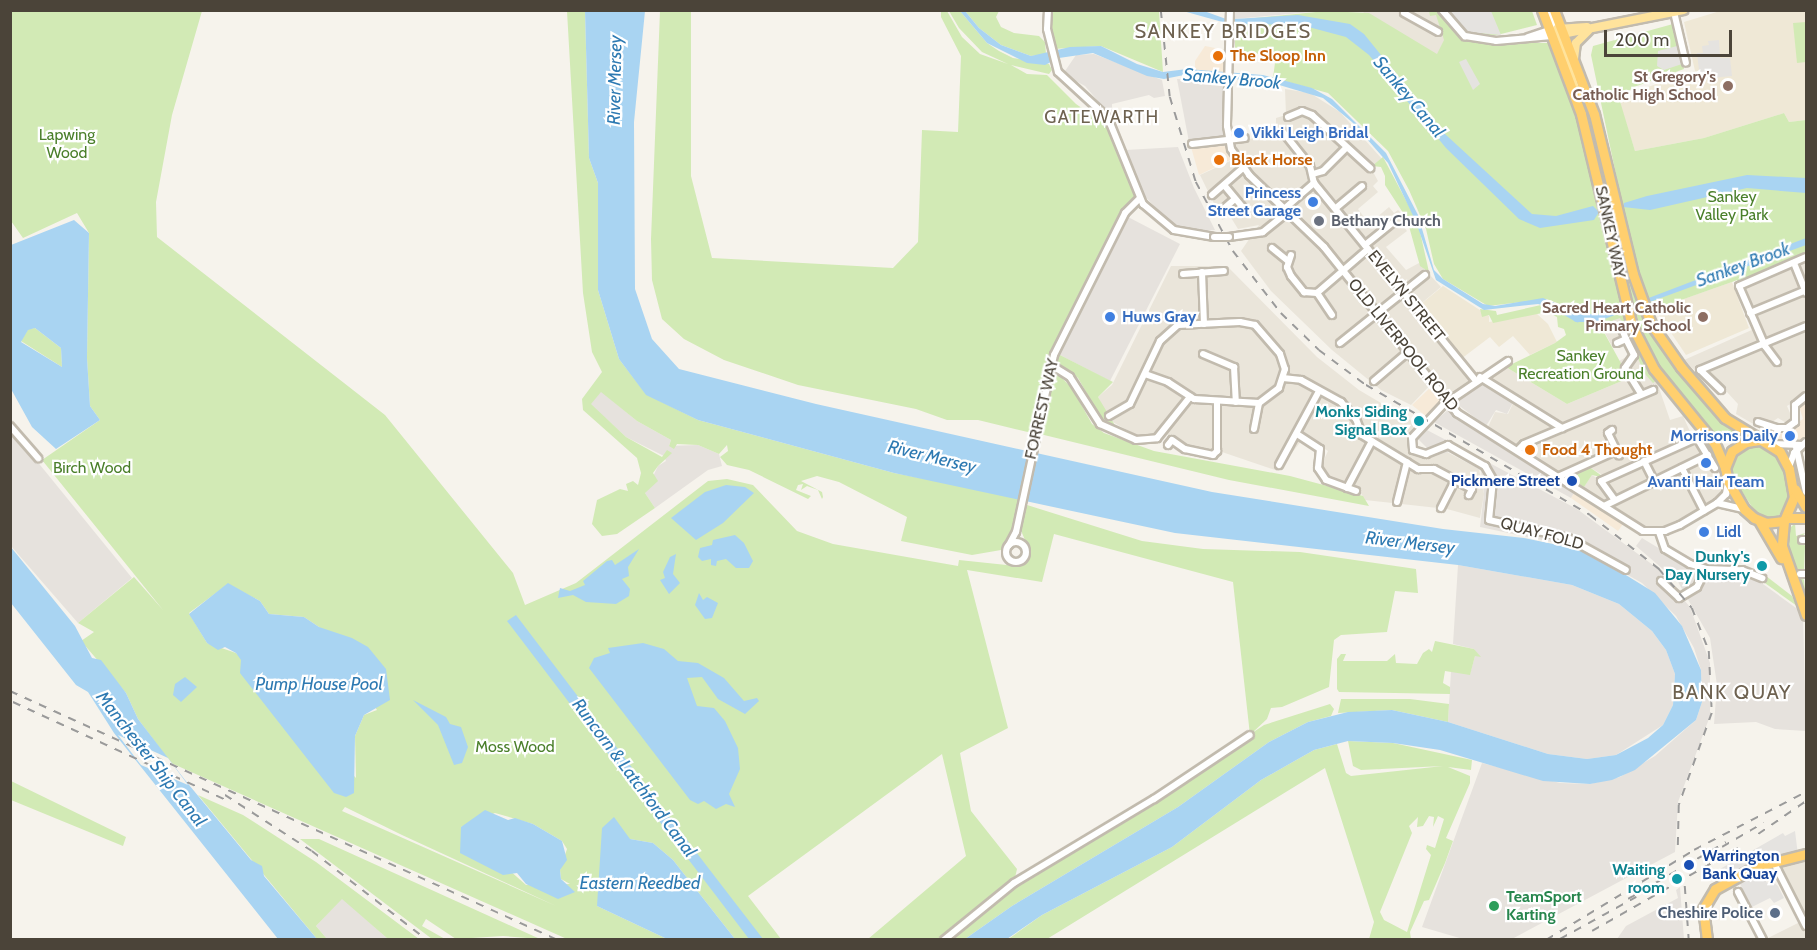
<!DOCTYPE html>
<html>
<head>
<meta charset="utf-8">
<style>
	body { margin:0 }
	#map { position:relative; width:1817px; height:950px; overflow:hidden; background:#f6f3ec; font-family:Cabin,sans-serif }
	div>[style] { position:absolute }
	.residential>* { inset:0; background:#eae5da }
	.commercial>* { inset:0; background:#f7ead8 }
	.industrial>* { inset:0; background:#e6e2dd }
	.education>* { inset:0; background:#efe8d6 }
	.green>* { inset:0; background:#d2eab5 }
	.parking>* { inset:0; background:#e5e3e0 }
	.water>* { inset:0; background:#a9d4f2 }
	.pier>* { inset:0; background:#f6f3ec }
	.stream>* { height:1.5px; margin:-0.75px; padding:0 0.75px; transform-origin:0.75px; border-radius:0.75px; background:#a9d4f2 }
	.river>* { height:8px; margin:-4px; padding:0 4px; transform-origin:4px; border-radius:4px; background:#a9d4f2 }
	.roads { filter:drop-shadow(2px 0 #c2bbae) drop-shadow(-2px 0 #c2bbae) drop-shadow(0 2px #c2bbae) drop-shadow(0 -2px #c2bbae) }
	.minor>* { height:6px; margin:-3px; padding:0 3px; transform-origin:3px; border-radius:3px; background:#fff }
	.minor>.ring { margin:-3px; padding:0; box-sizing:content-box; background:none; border:6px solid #fff; border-radius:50% }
	.major>* { height:8px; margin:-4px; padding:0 4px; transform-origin:4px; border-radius:4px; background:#ffe39c }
	.highway>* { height:9px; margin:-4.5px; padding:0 4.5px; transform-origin:4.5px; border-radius:4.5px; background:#ffcf6e }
	.rail>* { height:1.5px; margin-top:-0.75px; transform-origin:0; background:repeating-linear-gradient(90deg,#9a9a9a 0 8px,transparent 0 16px) }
	.bridges { filter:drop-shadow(2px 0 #c2bbae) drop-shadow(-2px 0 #c2bbae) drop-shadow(0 2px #c2bbae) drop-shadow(0 -2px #c2bbae) }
	.minor-bridge>* { height:6px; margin:-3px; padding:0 3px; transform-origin:3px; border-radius:3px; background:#fff }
	.dots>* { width:16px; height:16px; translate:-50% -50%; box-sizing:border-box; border:3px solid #fff; border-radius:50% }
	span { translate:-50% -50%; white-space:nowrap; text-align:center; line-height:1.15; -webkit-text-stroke:4.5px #fff; paint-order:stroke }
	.food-label { font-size:16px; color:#c56008; font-weight:700 }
	.left { translate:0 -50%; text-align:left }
	.education-label { font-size:16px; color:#785e54; font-weight:700 }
	.right { translate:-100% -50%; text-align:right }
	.shop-label { font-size:16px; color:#366cbe; font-weight:700 }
	.park-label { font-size:16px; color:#4a7f2a }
	.worship-label { font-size:16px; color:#5b616d; font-weight:700 }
	.street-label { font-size:16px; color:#4b4439 }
	.culture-label { font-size:16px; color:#0d838f; font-weight:700 }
	.transit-label { font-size:16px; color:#164399; font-weight:700 }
	.leisure-label { font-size:16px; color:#27864d; font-weight:700 }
	.service-label { font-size:16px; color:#4e5e75; font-weight:700 }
	.water-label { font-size:18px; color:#2e7ab2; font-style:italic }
	.neighbourhood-label { font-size:18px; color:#6e6250; letter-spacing:1.5px }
	.quarter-label { font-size:20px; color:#6e6250; letter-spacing:1.5px }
	.frame { position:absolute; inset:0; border:12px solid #4b4439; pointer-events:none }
	.scale { position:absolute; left:1604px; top:30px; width:128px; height:27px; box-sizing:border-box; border:3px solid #4b4439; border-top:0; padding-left:8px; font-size:18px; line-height:21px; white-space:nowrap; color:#4b4439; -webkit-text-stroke:4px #fff; paint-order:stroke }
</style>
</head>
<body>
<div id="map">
	<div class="residential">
		<div style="clip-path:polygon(1361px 11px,1437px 11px,1451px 34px,1438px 58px)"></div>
		<div style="clip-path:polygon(1285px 89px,1310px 93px,1340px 112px,1382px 159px,1372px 170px,1378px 181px,1373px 186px,1378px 192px,1358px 209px,1369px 224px,1389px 207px,1394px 213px,1398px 210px,1408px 220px,1402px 225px,1407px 231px,1386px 247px,1406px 270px,1419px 263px,1441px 287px,1417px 307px,1471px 380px,1450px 398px,1435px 380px,1411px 405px,1381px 390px,1332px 350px,1271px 291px,1241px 251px,1259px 225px,1238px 229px,1230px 216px,1222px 220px,1200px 175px,1241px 156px,1235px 143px,1276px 132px,1276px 118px,1286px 115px)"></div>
		<div style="clip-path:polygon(1806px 257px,1806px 394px,1787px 406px,1793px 420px,1788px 424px,1778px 418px,1766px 426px,1755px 425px,1736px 414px,1738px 404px,1727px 392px,1720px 394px,1684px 360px,1754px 329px,1738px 286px)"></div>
		<div style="clip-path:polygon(1171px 266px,1227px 266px,1317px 357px,1359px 390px,1420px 426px,1408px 441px,1413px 454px,1424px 458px,1447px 452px,1479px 469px,1484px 494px,1480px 518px,1447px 509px,1365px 500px,1359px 490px,1324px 475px,1321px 466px,1328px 451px,1305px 436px,1278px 471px,1222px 452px,1199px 452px,1160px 431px,1148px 438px,1138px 436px,1109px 420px,1098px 397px,1112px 385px)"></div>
		<div style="clip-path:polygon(1621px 317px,1658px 385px,1670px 420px,1683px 416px,1693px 438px,1700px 436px,1727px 491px,1721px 499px,1657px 530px,1642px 529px,1583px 488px,1592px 475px,1600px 480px,1606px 477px,1581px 462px,1558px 472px,1488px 427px,1495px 412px,1508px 414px,1516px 397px,1486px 380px,1506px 367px,1567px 404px,1629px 378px,1619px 361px,1630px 355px,1624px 344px,1613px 348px,1599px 322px)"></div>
		<div style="clip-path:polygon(1806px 859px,1806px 918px,1783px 877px,1768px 883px,1762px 869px)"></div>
		<div style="clip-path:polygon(1806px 919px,1806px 939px,1766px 939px)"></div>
	</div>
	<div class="commercial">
		<div style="clip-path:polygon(1205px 46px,1225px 50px,1224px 76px,1195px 72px,1195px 61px)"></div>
		<div style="clip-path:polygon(1226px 146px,1232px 159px,1199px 175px,1191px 147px)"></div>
		<div style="clip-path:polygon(1432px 386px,1445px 403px,1427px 417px,1412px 405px)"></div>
		<div style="clip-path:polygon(1806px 402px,1806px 437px,1795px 445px,1777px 440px,1777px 436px,1803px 419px,1799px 406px)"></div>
		<div style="clip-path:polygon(1575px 491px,1623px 524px,1618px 531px,1571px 498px)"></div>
	</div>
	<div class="industrial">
		<div style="clip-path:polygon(1234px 11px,1234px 10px,1323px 11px,1234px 19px)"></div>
		<div style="clip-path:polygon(1094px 54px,1162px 80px,1165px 96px,1154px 98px,1149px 95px,1112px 104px,1112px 117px,1085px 86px,1063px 74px,1076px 55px)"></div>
		<div style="clip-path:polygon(1177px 79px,1225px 82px,1225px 141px,1189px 142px)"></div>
		<div style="clip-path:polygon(1178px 147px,1194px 188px,1215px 230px,1194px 231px,1171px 224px,1139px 190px,1126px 150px)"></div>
		<div style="clip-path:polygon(1128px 217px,1180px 244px,1110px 381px,1058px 354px)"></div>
		<div style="clip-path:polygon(1481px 382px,1516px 397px,1507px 414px,1496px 410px,1486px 426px,1457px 404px,1458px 399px)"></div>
		<div style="clip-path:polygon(601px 391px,637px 421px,671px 440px,669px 446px,698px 445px,719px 454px,722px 466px,708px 470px,655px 508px,645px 493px,658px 466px,666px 461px,664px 456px,626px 437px,590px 404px)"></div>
		<div style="clip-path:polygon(1448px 410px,1575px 491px,1571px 498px,1434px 422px)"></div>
		<div style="clip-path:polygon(10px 428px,132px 578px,78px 623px,11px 546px)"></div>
		<div style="clip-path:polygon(1427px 430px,1577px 509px,1657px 568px,1690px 607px,1710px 663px,1710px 716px,1678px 802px,1675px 852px,1512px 939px,1463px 939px,1422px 927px,1482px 763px,1560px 783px,1590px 784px,1620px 777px,1655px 756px,1696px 720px,1702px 702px,1701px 670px,1694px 648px,1676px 616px,1642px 583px,1580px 548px,1480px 527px,1484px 494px,1481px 471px,1449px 452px,1435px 456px,1417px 438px)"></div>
		<div style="clip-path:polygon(1642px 538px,1698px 572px,1756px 579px,1803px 613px,1806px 731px,1775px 729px,1756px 722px,1714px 724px,1717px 685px,1710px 638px,1678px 582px,1636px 546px)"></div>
		<div style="clip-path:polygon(1458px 565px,1572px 585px,1619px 604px,1652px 631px,1666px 650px,1675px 674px,1673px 705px,1663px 725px,1616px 755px,1587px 759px,1548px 754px,1448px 722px,1451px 671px,1470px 674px,1475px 656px,1479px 656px,1474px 649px,1453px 644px)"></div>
		<div style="clip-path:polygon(1680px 887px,1684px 939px,1617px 939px,1626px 926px,1678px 898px,1676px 890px)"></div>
		<div style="clip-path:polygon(342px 898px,388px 939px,327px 939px,316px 926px)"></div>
	</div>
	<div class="education">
		<div style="clip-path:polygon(1720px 11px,1806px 11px,1806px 120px,1789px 122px,1784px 113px,1704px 138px,1635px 151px,1620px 104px,1636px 91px,1695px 71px,1684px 22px)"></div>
		<div style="clip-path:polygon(1732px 282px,1749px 328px,1686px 355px,1655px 309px)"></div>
		<div style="clip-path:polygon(1443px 286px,1489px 316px,1489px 322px,1536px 313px,1548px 324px,1557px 342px,1530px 355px,1513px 336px,1499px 347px,1490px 337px,1461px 359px,1421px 304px)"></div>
	</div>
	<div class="green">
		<div style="clip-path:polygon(evenodd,11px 11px,202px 11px,172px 115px,156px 202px,157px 237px,385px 415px,513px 573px,525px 605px,576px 583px,708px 481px,727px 479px,753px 485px,797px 531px,833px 544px,958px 566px,959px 560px,1016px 566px,1026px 562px,1029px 550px,1020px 528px,1027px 505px,1142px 541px,1203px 549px,1300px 552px,1416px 569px,1418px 593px,1395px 591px,1387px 632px,1341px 635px,1334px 640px,1329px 687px,1282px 707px,1271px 708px,1267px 719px,1252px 733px,1264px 725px,1330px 704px,1334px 709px,1331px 716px,1308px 722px,1269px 742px,1178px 807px,1012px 906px,965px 939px,868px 939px,966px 856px,942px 754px,748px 896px,781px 939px,735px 939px,673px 860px,653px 843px,630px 839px,597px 906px,667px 939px,567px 939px,171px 763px,138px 719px,126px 693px,81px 641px,94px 632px,78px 623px,134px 577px,163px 610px,42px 460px,100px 420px,90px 406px,87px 358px,89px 233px,77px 213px,23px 238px,11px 221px,11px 11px,1054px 534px,1233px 582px,1250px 735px,1154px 799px,1014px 882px,1017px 869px,971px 811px,960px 753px,1008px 728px,967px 570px,1042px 582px,1054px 534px,11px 11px,228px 584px,260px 601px,269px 614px,304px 617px,319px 627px,377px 710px,364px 715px,355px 736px,356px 778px,236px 653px,207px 643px,189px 613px,228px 584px,11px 11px,345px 807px,402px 835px,556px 906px,342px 811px,345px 807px,11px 11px,495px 813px,533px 824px,562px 841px,567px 849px,560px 870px,561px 879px,570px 884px,526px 885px,461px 827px,495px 813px)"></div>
		<div style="clip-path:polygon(567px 11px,585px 11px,589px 158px,598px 183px,598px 290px,619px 359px,646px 394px,698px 420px,894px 473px,1019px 497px,1013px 528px,1001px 550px,972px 555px,901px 541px,907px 517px,839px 482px,817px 476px,801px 481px,822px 492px,823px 497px,822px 499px,818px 490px,807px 486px,801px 490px,803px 484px,798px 485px,796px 490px,811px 496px,808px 499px,749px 470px,727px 465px,720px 457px,728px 451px,727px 445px,719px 454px,698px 445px,677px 444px,674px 449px,669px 446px,671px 440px,637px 421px,601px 392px,591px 404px,626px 437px,662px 457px,667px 450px,672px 453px,658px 466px,653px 473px,658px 481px,645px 493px,655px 508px,617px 534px,602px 536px,592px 524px,597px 500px,620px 489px,628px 491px,626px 484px,633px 481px,638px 485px,641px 473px,637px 458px,583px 410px,582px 399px,602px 372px,592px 352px,583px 293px)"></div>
		<div style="clip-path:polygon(660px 11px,691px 11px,691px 176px,712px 258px,893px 268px,918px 242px,922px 130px,958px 132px,961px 56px,941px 17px,941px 11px,947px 11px,962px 37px,980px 54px,1008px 64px,982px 52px,959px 28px,949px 11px,960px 11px,987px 43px,999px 51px,1013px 58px,1049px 64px,1052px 70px,1049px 74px,1011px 65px,1027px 74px,1047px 75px,1076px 104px,1114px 130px,1139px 199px,1133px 204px,1060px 342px,1056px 340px,1032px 433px,978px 420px,947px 420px,916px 409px,798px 385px,724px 360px,684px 339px,662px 319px,652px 280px,651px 239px)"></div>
		<div style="clip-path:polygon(965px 11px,999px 11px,996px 17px,1001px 27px,1014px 33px,1039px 36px,1045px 42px,1046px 54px,1031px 56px,1001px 45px,979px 28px)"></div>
		<div style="clip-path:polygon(1051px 11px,1159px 11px,1163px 72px,1101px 46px,1053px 49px)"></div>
		<div style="clip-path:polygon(1326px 11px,1369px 13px,1437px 54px,1444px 40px,1436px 15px,1430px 16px,1429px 11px,1439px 11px,1456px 34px,1470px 42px,1549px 43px,1586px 145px,1623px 303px,1620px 308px,1594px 316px,1546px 299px,1488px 306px,1443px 279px,1434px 264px,1426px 229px,1409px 190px,1388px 151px,1328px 93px,1273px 78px,1276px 55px,1235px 52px,1235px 20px)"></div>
		<div style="clip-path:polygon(1447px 11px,1532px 11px,1537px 25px,1493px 36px,1466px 32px)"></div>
		<div style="clip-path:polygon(1806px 22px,1806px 62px,1797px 63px,1793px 23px)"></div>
		<div style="clip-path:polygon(1673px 24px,1684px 69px,1634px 87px,1619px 98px,1635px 151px,1704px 138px,1784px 113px,1789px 122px,1806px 120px,1806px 256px,1738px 284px,1737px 280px,1732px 282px,1650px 311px,1639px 285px,1591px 55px,1593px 46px)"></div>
		<div style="clip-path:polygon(1565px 47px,1586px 98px,1654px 336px,1725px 423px,1742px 436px,1714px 440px,1681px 401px,1641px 341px)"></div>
		<div style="clip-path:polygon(1383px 157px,1418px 223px,1429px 272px,1420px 266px,1407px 219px,1385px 185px,1385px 176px,1381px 167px,1372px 166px)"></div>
		<div style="clip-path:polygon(1541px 305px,1578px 319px,1594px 321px,1623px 311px,1657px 380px,1653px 383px,1645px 374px,1620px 318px,1600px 325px,1629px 378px,1567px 404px,1506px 367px,1555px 343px,1566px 335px,1564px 329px,1558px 327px,1557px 317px,1547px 312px,1493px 323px,1489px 315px,1482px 317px,1480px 309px,1496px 311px,1497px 315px)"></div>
		<div style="clip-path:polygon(35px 328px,61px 348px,62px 367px,21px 341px,28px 329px)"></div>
		<div style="clip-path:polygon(1058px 354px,1113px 382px,1098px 397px,1116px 427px,1101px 418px,1078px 378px,1057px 362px)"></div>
		<div style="clip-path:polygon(1057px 373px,1072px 388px,1092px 424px,1104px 433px,1154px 451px,1290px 476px,1346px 491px,1363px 496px,1369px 506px,1229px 480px,1040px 434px,1052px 376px)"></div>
		<div style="clip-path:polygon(1749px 446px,1762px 446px,1774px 452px,1784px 469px,1790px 493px,1786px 510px,1776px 517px,1766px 518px,1756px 513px,1733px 478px,1733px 459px)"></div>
		<div style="clip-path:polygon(1588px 466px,1605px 478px,1592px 475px,1584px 487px,1567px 476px)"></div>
		<div style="clip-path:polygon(1795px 523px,1796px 536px,1805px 533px,1801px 538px,1805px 546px,1804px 571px,1800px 576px,1804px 580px,1806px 599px,1786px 542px,1785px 533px)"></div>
		<div style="clip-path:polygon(1766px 576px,1792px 596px,1797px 606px,1762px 581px)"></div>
		<div style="clip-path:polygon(1435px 641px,1474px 649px,1481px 657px,1475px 656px,1470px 675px,1445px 671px,1443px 683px,1450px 687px,1450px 694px,1339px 692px,1337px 689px,1337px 659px,1341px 654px,1346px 654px,1343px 661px,1387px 661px,1395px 654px,1396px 663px,1417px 664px,1423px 653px,1429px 649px,1432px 652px)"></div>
		<div style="clip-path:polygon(1341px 699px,1410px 699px,1449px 704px,1448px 722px,1392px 710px,1338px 713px)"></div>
		<div style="clip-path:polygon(evenodd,1348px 741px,1393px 743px,1472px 760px,1471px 770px,1448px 767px,1470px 776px,1470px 783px,1446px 838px,1453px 841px,1445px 863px,1429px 900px,1424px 901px,1410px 932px,1411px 939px,1369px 939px,1374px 922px,1325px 768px,1047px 939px,1007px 940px,1042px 915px,1172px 847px,1261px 780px,1314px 750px,1337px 744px,1346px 773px,1351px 776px,1443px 766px,1361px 770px,1353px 766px,1348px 741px,1429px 816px,1434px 817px,1433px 827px,1438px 816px,1444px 819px,1435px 848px,1427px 845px,1426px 849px,1431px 855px,1407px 932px,1384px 920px,1380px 912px,1412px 833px,1409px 826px,1418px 817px,1417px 827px,1423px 826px,1429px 816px)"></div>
		<div style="clip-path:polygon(11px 781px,126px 837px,123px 846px,11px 800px)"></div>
		<div style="clip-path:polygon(198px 795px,243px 815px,316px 862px,419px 939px,388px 939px,342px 899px,316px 926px,327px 939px,317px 939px)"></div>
		<div style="clip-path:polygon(300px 839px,319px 839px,540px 939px,503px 936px,456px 939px,426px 919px,422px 926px,445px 939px,432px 939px)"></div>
	</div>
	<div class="parking">
		<div style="clip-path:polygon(1447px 11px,1491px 11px,1501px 35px,1466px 32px)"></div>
		<div style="clip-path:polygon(1719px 40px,1720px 58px,1730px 58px,1732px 76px,1700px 79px,1697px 53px,1703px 53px,1702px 46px,1709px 45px,1708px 41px)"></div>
		<div style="clip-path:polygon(1677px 46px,1682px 64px,1664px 70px,1657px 66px,1658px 51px)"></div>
		<div style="clip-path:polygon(1466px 59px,1480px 84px,1473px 90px,1459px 62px)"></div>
		<div style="clip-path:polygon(1795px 831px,1798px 855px,1725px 880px,1720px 869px,1783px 833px,1785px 836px)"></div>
		<div style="clip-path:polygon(1761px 871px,1767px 883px,1772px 881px,1778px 886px,1784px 898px,1774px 903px,1770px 898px,1752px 907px,1739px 882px)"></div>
	</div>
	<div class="water">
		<div style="clip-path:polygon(585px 11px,645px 11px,634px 122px,635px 289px,652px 339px,679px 369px,816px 404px,1212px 492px,1443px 529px,1524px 538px,1587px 551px,1655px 593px,1682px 626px,1701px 670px,1702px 702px,1696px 720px,1635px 770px,1612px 780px,1590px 784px,1543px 781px,1440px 750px,1393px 743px,1348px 741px,1314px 750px,1261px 780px,1172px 847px,1042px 915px,1007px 939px,965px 939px,1012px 906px,1178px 807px,1269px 742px,1308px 722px,1348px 712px,1392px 710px,1448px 722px,1548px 754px,1587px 759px,1616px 755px,1648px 738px,1663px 725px,1673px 705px,1675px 674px,1666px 650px,1652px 631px,1619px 604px,1572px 585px,1458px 565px,1175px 533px,894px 473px,698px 420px,646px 395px,619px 359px,598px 290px,598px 183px,589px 158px)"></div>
		<div style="clip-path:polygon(960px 11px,965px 11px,979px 28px,1001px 45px,1031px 56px,1070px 47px,1101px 46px,1137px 64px,1163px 72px,1187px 69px,1263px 75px,1312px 88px,1332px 99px,1386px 153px,1418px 215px,1434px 270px,1443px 279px,1483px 304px,1495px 306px,1543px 298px,1583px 315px,1596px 316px,1621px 308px,1623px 312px,1599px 321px,1538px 304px,1484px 310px,1436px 280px,1416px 222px,1388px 163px,1352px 122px,1323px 98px,1269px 82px,1184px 75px,1164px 79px,1147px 76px,1093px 53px,1059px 58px,1045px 65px,1027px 63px,987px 43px)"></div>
		<div style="clip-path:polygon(1183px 11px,1204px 11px,1226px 19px,1226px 23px)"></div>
		<div style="clip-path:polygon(1298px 15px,1350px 24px,1364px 34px,1445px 134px,1532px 214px,1556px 216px,1593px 206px,1599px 212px,1594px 220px,1540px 228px,1519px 219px,1446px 148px,1369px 55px,1346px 37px,1301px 25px,1234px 24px,1234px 19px)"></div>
		<div style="clip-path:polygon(1747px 175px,1806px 178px,1806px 193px,1747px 188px,1650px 210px,1623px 207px,1624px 203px,1647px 196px)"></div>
		<div style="clip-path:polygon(evenodd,74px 220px,89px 233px,87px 358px,90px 406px,100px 420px,56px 449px,32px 427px,11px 389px,11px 245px,74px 220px,35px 328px,61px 348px,62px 367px,21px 342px,28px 330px,35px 328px)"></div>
		<div style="clip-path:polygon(1806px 238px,1806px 245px,1647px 303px,1646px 299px)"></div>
		<div style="clip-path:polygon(726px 485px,745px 487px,754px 493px,723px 523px,696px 540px,671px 518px,705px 492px)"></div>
		<div style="clip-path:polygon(735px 535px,744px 543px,753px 561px,749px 568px,736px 568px,726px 559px,717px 561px,716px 566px,711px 565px,711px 559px,702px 561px,698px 557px,700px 548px,712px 545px,713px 540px)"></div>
		<div style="clip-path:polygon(10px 546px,75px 626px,92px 658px,101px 660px,126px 693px,138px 719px,185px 780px,251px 860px,262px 866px,264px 876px,317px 939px,278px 939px,114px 733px,88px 692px,76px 685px,11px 603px)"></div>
		<div style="clip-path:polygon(639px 549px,628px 567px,629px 576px,622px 579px,630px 589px,629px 596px,616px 604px,586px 602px,573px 595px,558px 598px,560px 588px,570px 591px,585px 585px,583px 581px,607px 561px,612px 560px,615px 565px)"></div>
		<div style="clip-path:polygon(676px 554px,673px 574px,680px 583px,669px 594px,660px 580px,665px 578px,663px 572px,670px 557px)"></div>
		<div style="clip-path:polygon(228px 583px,260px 601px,269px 614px,304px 617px,319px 627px,352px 638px,368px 647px,386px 669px,390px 700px,364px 715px,355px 736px,354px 793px,346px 797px,334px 793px,240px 673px,241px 660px,236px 653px,225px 647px,218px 650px,207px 643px,189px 614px)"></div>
		<div style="clip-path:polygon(699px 593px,703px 600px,707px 597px,718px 603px,712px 618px,705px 619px,695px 605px)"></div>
		<div style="clip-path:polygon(516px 615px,706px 865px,763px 939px,749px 939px,507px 621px)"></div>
		<div style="clip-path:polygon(643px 643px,664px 649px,678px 661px,698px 663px,724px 678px,744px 701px,757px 698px,759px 701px,745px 714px,718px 699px,702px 677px,687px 678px,697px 706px,714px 708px,725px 721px,738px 748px,740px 769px,729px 794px,735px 807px,726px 804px,716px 809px,704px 801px,698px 804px,690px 800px,589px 668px,594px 658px,610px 653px,608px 648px)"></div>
		<div style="clip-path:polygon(185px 677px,197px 687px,181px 702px,173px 695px,175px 684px)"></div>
		<div style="clip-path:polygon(413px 700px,446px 717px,450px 724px,461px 727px,468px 747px,462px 763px,454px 765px,438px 725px)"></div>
		<div style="clip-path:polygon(485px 810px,508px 820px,515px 818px,533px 824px,562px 841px,567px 860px,560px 870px,561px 879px,575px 892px,558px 899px,526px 884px,517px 873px,503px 875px,460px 853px,461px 827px)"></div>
		<div style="clip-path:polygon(614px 817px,630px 839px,653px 843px,673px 860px,735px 939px,667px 939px,597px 906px,602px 828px)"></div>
	</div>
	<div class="pier">
		<div style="clip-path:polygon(118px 735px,168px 758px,188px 785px,141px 765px)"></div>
	</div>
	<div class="stream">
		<div style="left:261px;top:940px;width:1px"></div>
	</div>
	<div class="river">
		<div style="left:1567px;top:312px;width:12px;rotate:31deg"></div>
		<div style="left:1577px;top:318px;width:21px"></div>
	</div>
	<div class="roads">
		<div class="minor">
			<div style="left:1048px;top:10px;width:19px;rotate:93deg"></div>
			<div style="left:1047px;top:29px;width:44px;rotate:75.7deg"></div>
			<div style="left:1058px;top:72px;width:68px;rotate:42.6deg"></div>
			<div style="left:1108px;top:118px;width:93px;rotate:67.9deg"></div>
			<div style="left:1143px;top:204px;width:40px;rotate:40deg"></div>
			<div style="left:1174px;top:230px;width:41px;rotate:9.9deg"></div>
			<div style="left:1230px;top:10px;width:116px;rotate:91.5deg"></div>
			<div style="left:1227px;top:126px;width:23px;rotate:80deg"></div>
			<div style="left:1231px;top:149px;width:32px;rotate:55deg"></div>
			<div style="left:1249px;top:175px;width:104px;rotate:43.8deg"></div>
			<div style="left:1324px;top:247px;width:213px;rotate:51.3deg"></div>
			<div style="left:1457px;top:413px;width:220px;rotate:32.4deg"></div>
			<div style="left:1643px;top:531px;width:22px"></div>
			<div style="left:1665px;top:531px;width:16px;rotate:-22deg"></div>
			<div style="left:1680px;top:525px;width:43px;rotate:-30.7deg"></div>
			<div style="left:1717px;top:503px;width:13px;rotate:-45deg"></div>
			<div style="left:1726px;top:494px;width:12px;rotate:-81deg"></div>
			<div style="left:1442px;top:10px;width:35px;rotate:49deg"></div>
			<div style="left:1465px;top:36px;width:31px;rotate:9deg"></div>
			<div style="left:1496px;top:41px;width:56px;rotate:-5.1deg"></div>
			<div style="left:1552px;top:36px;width:6px;rotate:-59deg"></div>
			<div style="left:1555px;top:31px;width:22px;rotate:-106deg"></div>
			<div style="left:1674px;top:12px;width:52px;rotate:76.8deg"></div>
			<div style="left:1404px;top:13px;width:39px;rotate:29deg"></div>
			<div style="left:1528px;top:37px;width:22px;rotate:-18deg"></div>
			<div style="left:1288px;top:117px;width:15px;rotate:-23deg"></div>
			<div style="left:1302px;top:111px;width:11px;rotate:22deg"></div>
			<div style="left:1312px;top:115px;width:79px;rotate:42.4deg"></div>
			<div style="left:1283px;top:132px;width:43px;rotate:51.5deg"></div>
			<div style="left:1310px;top:166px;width:17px;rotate:77deg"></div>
			<div style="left:1192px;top:144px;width:53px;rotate:-6.5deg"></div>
			<div style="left:1313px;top:174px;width:10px;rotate:-17deg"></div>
			<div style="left:1323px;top:171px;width:33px;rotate:-45deg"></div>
			<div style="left:1314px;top:183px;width:254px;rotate:50.7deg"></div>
			<div style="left:1224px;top:185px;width:35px;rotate:50deg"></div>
			<div style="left:1212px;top:195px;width:41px;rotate:-41.1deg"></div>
			<div style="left:1336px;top:208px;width:34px;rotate:-40deg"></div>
			<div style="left:1284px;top:209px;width:40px;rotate:-41deg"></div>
			<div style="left:1221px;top:211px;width:18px;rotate:-41deg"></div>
			<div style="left:1229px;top:237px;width:34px;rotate:-8deg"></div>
			<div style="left:1263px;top:232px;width:32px;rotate:-39deg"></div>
			<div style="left:1365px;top:245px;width:35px;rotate:-39deg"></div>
			<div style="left:1272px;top:248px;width:21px;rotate:39deg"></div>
			<div style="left:1291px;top:255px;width:13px;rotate:108deg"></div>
			<div style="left:1287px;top:267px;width:10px;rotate:66deg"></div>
			<div style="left:1291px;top:276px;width:21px;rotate:51deg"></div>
			<div style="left:1304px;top:292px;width:13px;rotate:4deg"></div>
			<div style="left:1794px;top:263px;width:32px;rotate:68deg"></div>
			<div style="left:1202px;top:272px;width:52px;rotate:87.8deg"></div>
			<div style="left:1183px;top:274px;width:41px;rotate:-4.2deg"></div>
			<div style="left:1750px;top:313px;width:61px;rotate:-22.3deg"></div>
			<div style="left:1332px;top:315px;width:27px;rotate:-124deg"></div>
			<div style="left:1317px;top:293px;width:67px;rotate:-40.8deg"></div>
			<div style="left:1626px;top:339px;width:18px;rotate:63deg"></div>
			<div style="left:1634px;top:355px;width:16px;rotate:125deg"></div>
			<div style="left:1625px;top:368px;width:31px;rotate:58deg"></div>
			<div style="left:1340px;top:343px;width:109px;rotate:-38.7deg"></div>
			<div style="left:1617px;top:343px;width:10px;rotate:-24deg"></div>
			<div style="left:1626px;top:339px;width:11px;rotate:-112deg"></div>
			<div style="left:1203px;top:354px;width:34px;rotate:23deg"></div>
			<div style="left:1234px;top:367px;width:35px;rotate:87deg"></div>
			<div style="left:1508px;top:361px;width:78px;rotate:145.9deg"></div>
			<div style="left:1443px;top:405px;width:45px;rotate:133.2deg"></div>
			<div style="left:1412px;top:438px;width:12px;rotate:85deg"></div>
			<div style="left:1413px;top:450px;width:14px;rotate:17deg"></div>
			<div style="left:1426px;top:454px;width:24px;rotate:-22deg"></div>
			<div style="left:1448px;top:445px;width:43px;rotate:29.6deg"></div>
			<div style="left:1485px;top:466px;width:16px;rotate:60deg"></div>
			<div style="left:1493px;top:480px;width:40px;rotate:95.7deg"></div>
			<div style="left:1489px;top:520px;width:81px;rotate:12.8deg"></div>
			<div style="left:1568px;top:538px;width:66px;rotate:28.9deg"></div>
			<div style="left:1777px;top:362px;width:20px;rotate:-127deg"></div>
			<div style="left:1765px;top:346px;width:65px;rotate:-113.4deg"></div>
			<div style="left:1739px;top:286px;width:73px;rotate:-23.4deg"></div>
			<div style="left:1051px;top:365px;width:22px;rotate:32deg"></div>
			<div style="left:1070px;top:377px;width:56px;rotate:57.4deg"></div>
			<div style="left:1100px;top:424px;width:39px;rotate:24deg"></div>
			<div style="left:1136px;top:440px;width:21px;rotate:-5deg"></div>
			<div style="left:1157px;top:438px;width:53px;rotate:-51.2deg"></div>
			<div style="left:1480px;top:377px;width:97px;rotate:31.9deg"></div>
			<div style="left:1283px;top:378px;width:18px;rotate:6deg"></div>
			<div style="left:1301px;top:380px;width:46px;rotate:28.8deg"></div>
			<div style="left:1341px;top:402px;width:23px;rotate:49deg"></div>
			<div style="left:1356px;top:419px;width:17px;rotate:69deg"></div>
			<div style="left:1362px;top:435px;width:66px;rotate:31.3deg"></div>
			<div style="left:1418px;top:469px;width:16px"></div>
			<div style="left:1434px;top:469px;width:43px;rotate:27.8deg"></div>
			<div style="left:1472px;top:489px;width:7px;rotate:117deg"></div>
			<div style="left:1374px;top:381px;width:45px;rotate:-40.5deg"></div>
			<div style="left:1721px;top:390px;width:29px;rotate:-136deg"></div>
			<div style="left:1700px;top:370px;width:115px;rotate:-22.5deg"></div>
			<div style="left:1109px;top:416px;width:24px;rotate:-30deg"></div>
			<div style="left:1130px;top:404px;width:70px;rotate:-64.5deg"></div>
			<div style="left:1160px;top:341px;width:24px;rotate:-42deg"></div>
			<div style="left:1178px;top:325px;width:62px;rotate:-2.8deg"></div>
			<div style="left:1240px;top:322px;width:15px;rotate:11deg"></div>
			<div style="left:1255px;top:325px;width:38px;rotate:49deg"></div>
			<div style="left:1280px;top:354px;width:16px;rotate:72deg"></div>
			<div style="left:1285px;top:369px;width:20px;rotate:108deg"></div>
			<div style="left:1279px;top:388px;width:25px;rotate:143deg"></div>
			<div style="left:1259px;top:403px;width:65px;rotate:-176.5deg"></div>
			<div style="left:1194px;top:399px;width:31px;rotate:-147deg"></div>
			<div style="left:1168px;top:382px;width:24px;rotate:-161deg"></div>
			<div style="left:1758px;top:422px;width:19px;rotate:18deg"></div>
			<div style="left:1776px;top:428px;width:11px"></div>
			<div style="left:1787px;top:428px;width:10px;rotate:-37deg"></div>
			<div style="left:1795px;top:422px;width:17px;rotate:-90deg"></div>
			<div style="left:1795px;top:405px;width:14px;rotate:-39deg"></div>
			<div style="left:10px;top:426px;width:43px;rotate:48.8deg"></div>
			<div style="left:1254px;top:429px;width:26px;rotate:-79deg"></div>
			<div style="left:1612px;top:430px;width:5px;rotate:143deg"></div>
			<div style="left:1608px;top:433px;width:25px;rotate:64deg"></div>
			<div style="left:1297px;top:434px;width:27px;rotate:33deg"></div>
			<div style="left:1320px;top:449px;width:19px;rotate:96deg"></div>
			<div style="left:1318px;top:468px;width:14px;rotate:56deg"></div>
			<div style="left:1326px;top:480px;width:32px;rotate:20deg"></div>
			<div style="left:1773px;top:444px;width:29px;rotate:2deg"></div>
			<div style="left:1168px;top:445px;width:6px;rotate:-51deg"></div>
			<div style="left:1172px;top:440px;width:16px;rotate:35deg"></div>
			<div style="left:1185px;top:449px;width:29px;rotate:12deg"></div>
			<div style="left:1213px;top:455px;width:6px;rotate:-45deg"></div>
			<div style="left:1217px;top:451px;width:48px;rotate:-90deg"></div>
			<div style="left:1796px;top:447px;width:46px;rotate:77.5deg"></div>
			<div style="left:1518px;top:450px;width:8px;rotate:-45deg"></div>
			<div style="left:1524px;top:444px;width:140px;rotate:-22.7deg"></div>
			<div style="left:1644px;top:461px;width:22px;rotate:63deg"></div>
			<div style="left:1279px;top:465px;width:84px;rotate:-61.6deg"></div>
			<div style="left:1789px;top:467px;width:15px;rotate:-70deg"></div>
			<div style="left:1794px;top:453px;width:16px;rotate:-43deg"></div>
			<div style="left:1682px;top:468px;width:48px;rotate:62.9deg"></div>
			<div style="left:1560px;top:476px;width:61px;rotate:-24.1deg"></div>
			<div style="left:1347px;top:488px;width:53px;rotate:-62deg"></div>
			<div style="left:1614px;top:499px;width:22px;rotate:-126deg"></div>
			<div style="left:1601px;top:481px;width:105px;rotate:-24.1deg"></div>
			<div style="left:1697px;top:438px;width:35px;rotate:59deg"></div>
			<div style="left:1397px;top:502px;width:41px;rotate:-76deg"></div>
			<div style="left:1717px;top:503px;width:27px;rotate:13deg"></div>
			<div style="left:1604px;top:506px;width:116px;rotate:-26.1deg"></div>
			<div style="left:1441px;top:508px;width:31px;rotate:-63deg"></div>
			<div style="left:1659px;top:532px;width:18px;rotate:71deg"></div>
			<div style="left:1665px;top:549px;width:29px;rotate:31deg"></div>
			<div style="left:1690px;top:564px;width:17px;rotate:17deg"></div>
			<div style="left:1706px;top:569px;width:36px;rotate:2deg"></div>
			<div style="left:1742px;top:570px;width:22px;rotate:22deg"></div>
			<div style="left:1802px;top:540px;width:4px"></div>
			<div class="ring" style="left:1006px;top:542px;width:14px;height:14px"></div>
			<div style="left:1009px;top:545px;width:15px;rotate:-62deg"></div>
			<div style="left:1016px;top:532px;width:181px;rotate:-77.9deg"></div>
			<div style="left:1054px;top:355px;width:159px;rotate:-63.4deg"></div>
			<div style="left:1125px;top:213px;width:20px;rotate:-45deg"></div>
			<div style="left:1800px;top:574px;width:6px"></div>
			<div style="left:1661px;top:581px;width:25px;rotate:43deg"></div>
			<div style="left:1679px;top:598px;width:21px;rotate:-31deg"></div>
			<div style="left:1697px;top:587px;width:20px;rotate:-63deg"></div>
			<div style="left:1773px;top:861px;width:73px;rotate:63.1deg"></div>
			<div style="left:1738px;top:892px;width:54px;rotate:62.5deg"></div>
			<div style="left:944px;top:940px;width:90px;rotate:-39.2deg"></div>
			<div style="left:1014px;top:883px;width:163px;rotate:-31deg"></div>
			<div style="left:1154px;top:799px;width:115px;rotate:-33.7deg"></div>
		</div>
		<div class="major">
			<div style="left:1557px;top:29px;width:30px;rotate:-4deg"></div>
			<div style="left:1558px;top:32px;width:66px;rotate:73.2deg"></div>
			<div style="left:1552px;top:36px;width:134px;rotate:-11.2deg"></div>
			<div style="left:1574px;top:59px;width:16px;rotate:-83deg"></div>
			<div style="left:1576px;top:43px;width:17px;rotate:-45deg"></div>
		</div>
		<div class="highway">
			<div style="left:1542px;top:10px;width:111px;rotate:69.4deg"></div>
			<div style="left:1581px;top:114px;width:218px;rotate:76.5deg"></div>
			<div style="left:1632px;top:326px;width:48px;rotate:62.9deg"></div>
			<div style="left:1654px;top:369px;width:97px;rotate:50.9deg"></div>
			<div style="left:1715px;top:444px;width:26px;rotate:67deg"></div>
			<div style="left:1554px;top:10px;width:111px;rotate:69deg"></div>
			<div style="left:1594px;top:114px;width:165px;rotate:76.3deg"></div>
			<div style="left:1633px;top:274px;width:53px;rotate:70.2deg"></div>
			<div style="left:1651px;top:324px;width:52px;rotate:55.1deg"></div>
			<div style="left:1681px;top:367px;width:67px;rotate:49.2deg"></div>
			<div style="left:1725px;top:418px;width:42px;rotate:31.4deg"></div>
			<div style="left:1761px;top:440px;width:22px;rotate:32deg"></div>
			<div style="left:1780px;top:452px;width:19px;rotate:62deg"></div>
			<div style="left:1789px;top:469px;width:28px;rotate:80deg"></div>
			<div style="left:1794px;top:497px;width:26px;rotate:113deg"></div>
			<div style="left:1784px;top:521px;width:18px;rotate:174deg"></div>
			<div style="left:1766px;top:523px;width:13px;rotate:-157deg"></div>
			<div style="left:1754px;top:518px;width:13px;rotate:-138deg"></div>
			<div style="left:1744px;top:509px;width:32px;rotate:-120deg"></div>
			<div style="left:1728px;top:481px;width:13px;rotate:-103deg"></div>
			<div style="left:1725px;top:468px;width:18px;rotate:-68deg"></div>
			<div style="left:1732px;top:451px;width:17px;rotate:-33deg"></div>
			<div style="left:1746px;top:442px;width:15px;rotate:-8deg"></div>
			<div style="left:1795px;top:489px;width:21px;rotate:59deg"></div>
			<div style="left:1786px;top:518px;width:20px"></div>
			<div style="left:1784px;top:521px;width:25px;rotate:95deg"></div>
			<div style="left:1782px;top:546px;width:73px;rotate:70.8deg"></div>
			<div style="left:1760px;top:522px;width:42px;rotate:59.7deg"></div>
			<div style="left:1707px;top:940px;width:31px;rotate:-97deg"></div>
			<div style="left:1703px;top:909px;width:23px;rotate:-59deg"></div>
			<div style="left:1715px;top:889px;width:46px;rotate:-28.8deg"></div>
			<div style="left:1755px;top:867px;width:53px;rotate:-14.3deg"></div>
		</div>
	</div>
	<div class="rail">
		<div style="left:1161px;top:10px;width:87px;rotate:84.1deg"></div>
		<div style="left:1170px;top:97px;width:89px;rotate:73deg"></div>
		<div style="left:1196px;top:182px;width:78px;rotate:61.8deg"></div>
		<div style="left:1233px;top:251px;width:78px;rotate:52.3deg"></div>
		<div style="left:1281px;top:313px;width:53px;rotate:44.2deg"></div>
		<div style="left:1319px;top:350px;width:59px;rotate:36.7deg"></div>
		<div style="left:1366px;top:385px;width:259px;rotate:30.1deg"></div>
		<div style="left:1590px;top:515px;width:88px;rotate:38deg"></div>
		<div style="left:1659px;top:569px;width:51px;rotate:49.8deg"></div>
		<div style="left:1692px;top:608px;width:46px;rotate:68.4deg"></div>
		<div style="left:1709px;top:651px;width:62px;rotate:87.2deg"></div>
		<div style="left:1712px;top:713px;width:98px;rotate:109.7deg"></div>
		<div style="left:1679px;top:805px;width:45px;rotate:91.3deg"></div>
		<div style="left:10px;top:691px;width:602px;rotate:24.44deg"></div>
		<div style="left:13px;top:702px;width:239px;rotate:24.7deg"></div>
		<div style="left:225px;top:795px;width:103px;rotate:32.8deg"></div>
		<div style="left:312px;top:851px;width:145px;rotate:37.7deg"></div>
		<div style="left:1758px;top:834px;width:58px;rotate:-34.5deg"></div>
		<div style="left:1722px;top:847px;width:48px;rotate:-30.3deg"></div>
		<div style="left:1685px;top:886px;width:54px;rotate:85.8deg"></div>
		<div style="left:1628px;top:899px;width:113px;rotate:-30.2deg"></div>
		<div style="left:1592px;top:931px;width:168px;rotate:-29.6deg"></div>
		<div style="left:1560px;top:939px;width:87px;rotate:-28.9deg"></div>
		<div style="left:1546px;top:940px;width:173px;rotate:-31.3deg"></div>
		<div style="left:1694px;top:850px;width:126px;rotate:-27.4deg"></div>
	</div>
	<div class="bridges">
		<div class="minor-bridge">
			<div style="left:1214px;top:237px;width:15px"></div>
		</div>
	</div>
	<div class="dots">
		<div style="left:1218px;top:56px;background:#e8710a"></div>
		<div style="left:1728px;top:86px;background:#8d6e63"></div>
		<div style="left:1239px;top:133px;background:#3f7fe0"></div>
		<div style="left:1219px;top:160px;background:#e8710a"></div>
		<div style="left:1313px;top:202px;background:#3f7fe0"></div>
		<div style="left:1319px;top:221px;background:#6b7280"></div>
		<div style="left:1110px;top:317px;background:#3f7fe0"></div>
		<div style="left:1703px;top:317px;background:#8d6e63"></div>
		<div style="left:1419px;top:421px;background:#0f9aa8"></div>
		<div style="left:1790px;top:436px;background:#3f7fe0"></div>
		<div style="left:1530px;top:450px;background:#e8710a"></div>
		<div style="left:1706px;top:463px;background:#3f7fe0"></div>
		<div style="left:1572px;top:481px;background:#1a4fb4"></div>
		<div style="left:1704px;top:532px;background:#3f7fe0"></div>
		<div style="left:1762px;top:566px;background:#0f9aa8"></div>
		<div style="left:1689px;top:865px;background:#1a4fb4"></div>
		<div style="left:1677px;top:879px;background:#0f9aa8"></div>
		<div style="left:1494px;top:906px;background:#2e9e5b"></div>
		<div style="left:1775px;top:913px;background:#5c6f8a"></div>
	</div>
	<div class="food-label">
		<span class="left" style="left:1230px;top:56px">The Sloop Inn</span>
		<span class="left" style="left:1231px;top:160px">Black Horse</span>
		<span class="left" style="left:1542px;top:450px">Food 4 Thought</span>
	</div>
	<div class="education-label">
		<span class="right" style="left:1716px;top:86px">St Gregory's<br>Catholic High School</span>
		<span class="right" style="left:1691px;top:317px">Sacred Heart Catholic<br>Primary School</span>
	</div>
	<div class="shop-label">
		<span class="left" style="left:1251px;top:133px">Vikki Leigh Bridal</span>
		<span class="right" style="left:1301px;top:202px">Princess<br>Street Garage</span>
		<span class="left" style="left:1122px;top:317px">Huws Gray</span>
		<span class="right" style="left:1778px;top:436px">Morrisons Daily</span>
		<span style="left:1706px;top:482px">Avanti Hair Team</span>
		<span class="left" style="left:1716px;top:532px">Lidl</span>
	</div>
	<div class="park-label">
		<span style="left:67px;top:144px">Lapwing<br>Wood</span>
		<span style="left:1732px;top:206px">Sankey<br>Valley Park</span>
		<span style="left:1581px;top:365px">Sankey<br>Recreation Ground</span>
		<span style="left:92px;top:468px">Birch Wood</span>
		<span style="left:515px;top:747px">Moss Wood</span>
	</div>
	<div class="worship-label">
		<span class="left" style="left:1331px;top:221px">Bethany Church</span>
	</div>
	<div class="street-label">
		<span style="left:1610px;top:232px;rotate:78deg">SANKEY WAY</span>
		<span style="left:1406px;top:296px;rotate:51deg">EVELYN STREET</span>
		<span style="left:1403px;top:345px;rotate:51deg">OLD LIVERPOOL ROAD</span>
		<span style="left:1042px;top:409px;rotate:-77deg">FORREST WAY</span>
		<span style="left:1542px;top:534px;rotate:15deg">QUAY FOLD</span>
	</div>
	<div class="culture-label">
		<span class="right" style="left:1407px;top:421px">Monks Siding<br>Signal Box</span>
		<span class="right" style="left:1750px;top:566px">Dunky's<br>Day Nursery</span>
		<span class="right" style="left:1665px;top:879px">Waiting<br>room</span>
	</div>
	<div class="transit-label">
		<span class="right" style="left:1560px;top:481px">Pickmere Street</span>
		<span class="left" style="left:1702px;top:865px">Warrington<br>Bank Quay</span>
	</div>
	<div class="leisure-label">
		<span class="left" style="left:1506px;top:906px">TeamSport<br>Karting</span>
	</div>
	<div class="service-label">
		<span class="right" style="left:1763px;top:913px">Cheshire Police</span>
	</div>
	<div class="water-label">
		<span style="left:1232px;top:79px;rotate:5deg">Sankey Brook</span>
		<span style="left:615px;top:80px;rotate:-89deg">River Mersey</span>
		<span style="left:1409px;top:97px;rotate:50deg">Sankey Canal</span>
		<span style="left:1743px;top:265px;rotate:-20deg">Sankey Brook</span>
		<span style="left:932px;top:457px;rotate:14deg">River Mersey</span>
		<span style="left:1410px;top:543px;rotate:7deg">River Mersey</span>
		<span style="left:319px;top:684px">Pump House Pool</span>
		<span style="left:151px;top:759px;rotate:52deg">Manchester Ship Canal</span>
		<span style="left:634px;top:778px;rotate:53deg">Runcorn &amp; Latchford Canal</span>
		<span style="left:640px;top:883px">Eastern Reedbed</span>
	</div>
	<div class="neighbourhood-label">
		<span style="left:1102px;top:117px">GATEWARTH</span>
	</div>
	<div class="quarter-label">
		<span style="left:1223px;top:31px">SANKEY BRIDGES</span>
		<span style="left:1732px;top:692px">BANK QUAY</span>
	</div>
	<div class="frame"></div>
	<div class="scale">200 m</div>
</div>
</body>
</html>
